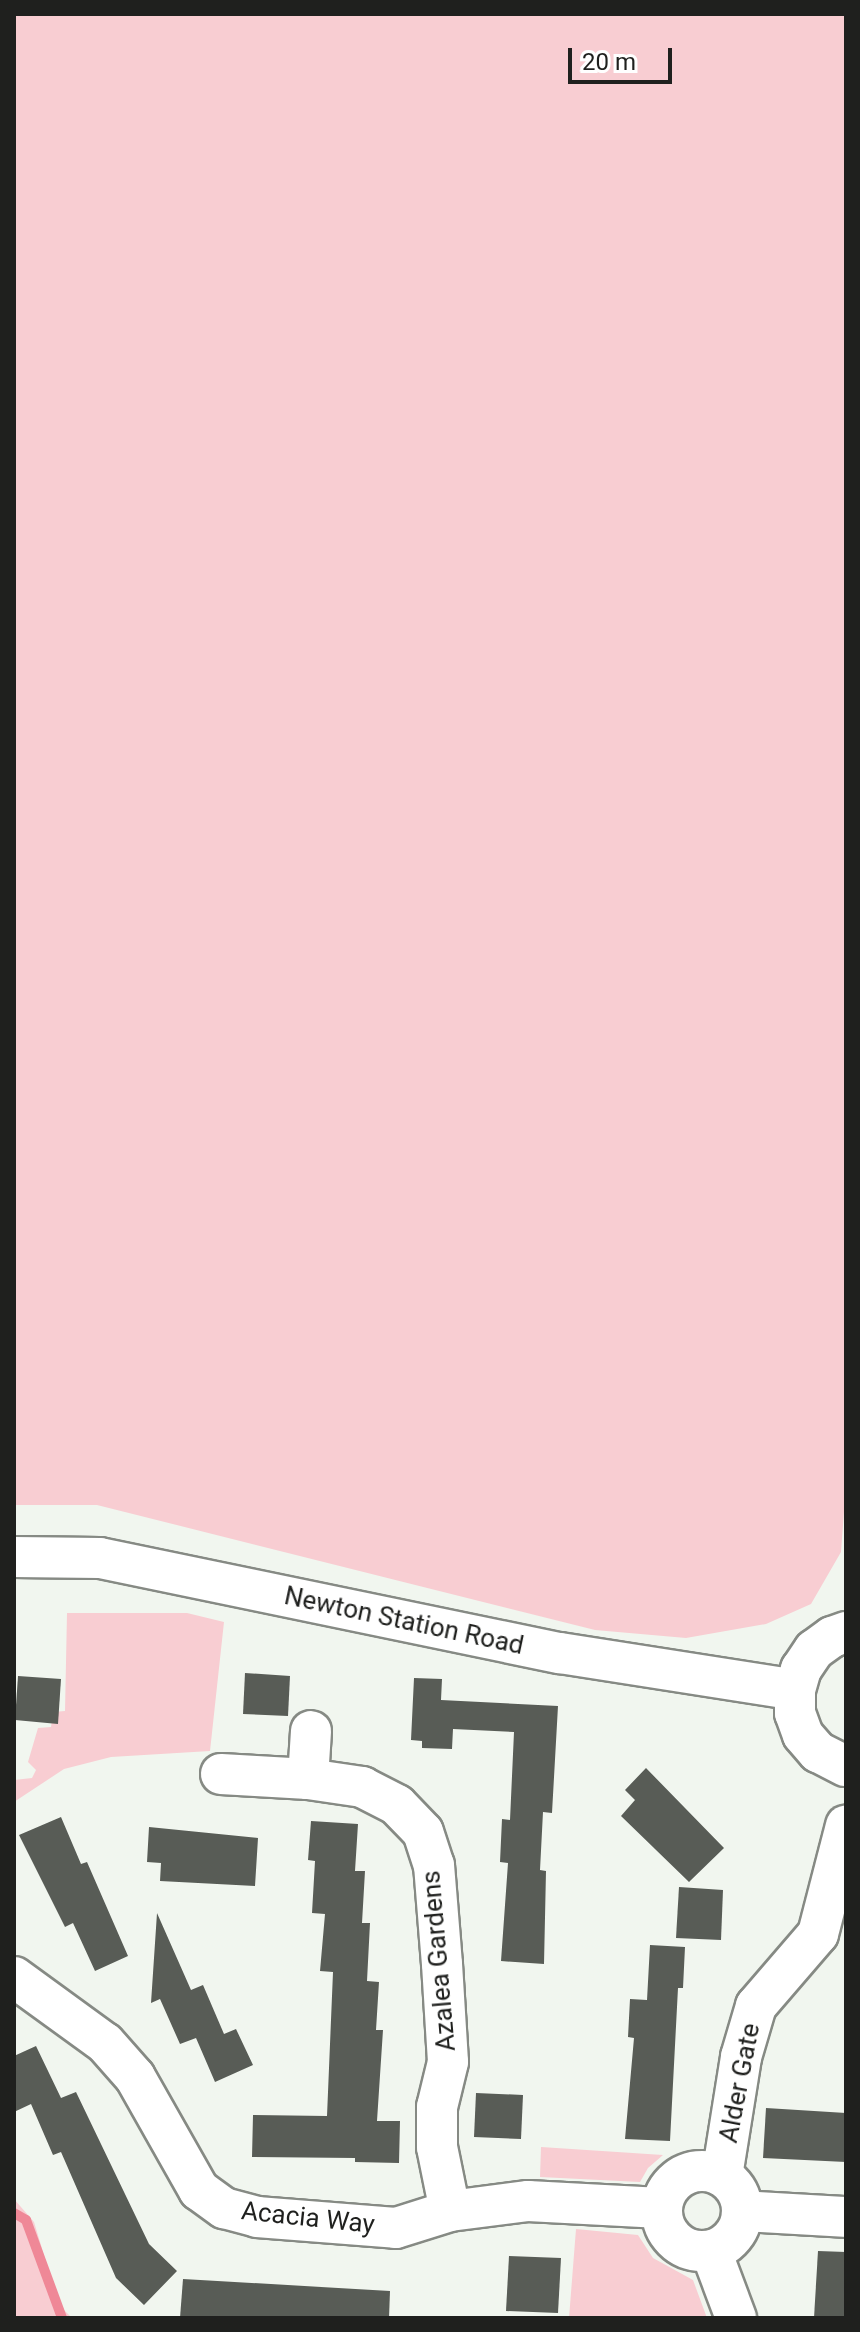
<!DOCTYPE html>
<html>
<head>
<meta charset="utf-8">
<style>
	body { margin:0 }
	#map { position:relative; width:860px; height:2332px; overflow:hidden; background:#f1f6ef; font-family:Roboto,sans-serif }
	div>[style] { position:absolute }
	.green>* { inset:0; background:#f8cdd2 }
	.stream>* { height:10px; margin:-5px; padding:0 5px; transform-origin:5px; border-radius:5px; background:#ef8897 }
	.building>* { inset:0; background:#585c56 }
	.roads { filter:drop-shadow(2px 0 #868a84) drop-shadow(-2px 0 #868a84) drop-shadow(0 2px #868a84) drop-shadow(0 -2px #868a84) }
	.minor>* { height:40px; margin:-20px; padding:0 20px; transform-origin:20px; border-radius:20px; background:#fff }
	.minor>.ring { margin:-20px; padding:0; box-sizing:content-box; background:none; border:40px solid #fff; border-radius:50% }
	span { translate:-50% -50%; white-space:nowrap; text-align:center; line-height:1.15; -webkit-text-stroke:8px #fff; paint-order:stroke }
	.street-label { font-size:26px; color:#1f201e }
	.frame { position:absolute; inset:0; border:16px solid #1f201e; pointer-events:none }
	.scale { position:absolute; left:568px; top:48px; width:104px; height:36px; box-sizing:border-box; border:4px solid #1f201e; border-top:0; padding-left:10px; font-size:24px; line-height:28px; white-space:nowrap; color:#1f201e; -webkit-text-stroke:6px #fff; paint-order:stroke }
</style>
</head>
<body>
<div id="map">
	<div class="green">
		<div style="clip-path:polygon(14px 14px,846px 14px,846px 1485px,841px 1552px,811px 1604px,766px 1624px,686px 1638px,595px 1630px,97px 1505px,14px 1505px)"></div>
		<div style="clip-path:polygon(67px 1613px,187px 1613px,224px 1622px,210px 1751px,111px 1757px,64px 1769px,14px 1802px,14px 1780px,32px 1778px,36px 1770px,28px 1762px,38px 1728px,51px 1727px,53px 1712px,65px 1711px)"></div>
		<div style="clip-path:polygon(541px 2147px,663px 2155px,648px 2168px,640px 2182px,540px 2177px)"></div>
		<div style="clip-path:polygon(14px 2199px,34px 2222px,59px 2305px,72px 2318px,14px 2318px)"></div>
		<div style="clip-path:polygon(576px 2229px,638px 2235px,653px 2258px,693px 2280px,707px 2318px,569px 2318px)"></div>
	</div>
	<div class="stream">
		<div style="left:14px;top:2213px;width:14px;rotate:30deg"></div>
		<div style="left:26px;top:2220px;width:104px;rotate:69.8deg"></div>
	</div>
	<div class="building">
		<div style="clip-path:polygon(245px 1673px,290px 1676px,288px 1716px,243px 1714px)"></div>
		<div style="clip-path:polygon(18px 1676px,61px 1679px,58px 1724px,15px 1720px)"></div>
		<div style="clip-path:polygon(414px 1678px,442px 1679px,441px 1700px,558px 1706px,552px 1813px,543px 1812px,540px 1870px,546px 1871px,544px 1964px,501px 1961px,508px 1863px,500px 1862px,502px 1819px,510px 1820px,514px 1732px,453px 1729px,452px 1749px,422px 1748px,422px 1741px,411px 1740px)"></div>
		<div style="clip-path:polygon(646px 1768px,724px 1848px,689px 1882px,621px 1816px,635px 1800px,625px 1790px)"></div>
		<div style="clip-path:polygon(61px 1817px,81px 1864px,87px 1862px,128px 1956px,95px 1971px,73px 1923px,65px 1927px,19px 1835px)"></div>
		<div style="clip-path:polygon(311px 1821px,358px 1824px,355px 1871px,365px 1871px,362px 1923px,370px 1923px,367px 1981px,379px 1982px,376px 2030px,383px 2030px,377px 2121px,400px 2121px,399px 2163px,355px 2162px,355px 2158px,252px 2157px,253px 2115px,327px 2116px,333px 1972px,320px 1971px,325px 1914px,312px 1913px,315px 1861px,308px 1860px)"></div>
		<div style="clip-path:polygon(149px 1827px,258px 1838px,255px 1886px,160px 1881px,161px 1863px,147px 1862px)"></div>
		<div style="clip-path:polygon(679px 1887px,723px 1890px,721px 1940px,676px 1938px)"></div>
		<div style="clip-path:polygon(157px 1913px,191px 1990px,203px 1985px,224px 2034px,236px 2029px,253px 2065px,215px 2082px,196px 2038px,180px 2044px,160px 1999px,151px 2003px)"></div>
		<div style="clip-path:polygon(650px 1945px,685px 1947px,683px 1988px,678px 1988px,670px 2141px,625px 2139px,634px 2038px,628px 2037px,630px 1999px,647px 2000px)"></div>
		<div style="clip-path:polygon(36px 2046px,61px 2098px,76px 2092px,149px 2244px,177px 2271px,144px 2305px,116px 2278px,61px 2152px,53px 2155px,31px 2104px,14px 2112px,14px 2056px)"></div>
		<div style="clip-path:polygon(476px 2093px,523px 2095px,521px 2139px,474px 2137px)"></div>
		<div style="clip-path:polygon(766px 2108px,846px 2113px,846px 2162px,763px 2158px)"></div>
		<div style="clip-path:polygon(818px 2251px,846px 2252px,846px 2318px,814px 2318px)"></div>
		<div style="clip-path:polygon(509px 2256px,561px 2258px,558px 2313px,506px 2311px)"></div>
		<div style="clip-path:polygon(183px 2279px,390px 2291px,389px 2318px,180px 2318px)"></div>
	</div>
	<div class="roads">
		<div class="minor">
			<div style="left:14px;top:1557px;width:86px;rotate:0.7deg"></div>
			<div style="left:100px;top:1558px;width:470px;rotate:11.7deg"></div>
			<div style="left:560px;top:1653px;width:238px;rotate:8.9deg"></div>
			<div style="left:846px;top:1632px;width:15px;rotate:160deg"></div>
			<div style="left:832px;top:1637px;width:22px;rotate:144deg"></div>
			<div style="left:814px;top:1650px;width:23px;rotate:124deg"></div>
			<div style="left:801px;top:1669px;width:22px;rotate:106deg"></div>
			<div style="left:795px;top:1690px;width:23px;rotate:90deg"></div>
			<div style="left:795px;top:1713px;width:23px;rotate:70deg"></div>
			<div style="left:803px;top:1735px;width:23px;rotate:49deg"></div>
			<div style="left:818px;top:1752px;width:31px;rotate:27deg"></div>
			<div style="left:221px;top:1774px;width:87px;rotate:3.3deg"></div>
			<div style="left:308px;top:1779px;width:55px;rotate:8.4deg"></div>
			<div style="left:362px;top:1787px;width:39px;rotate:27deg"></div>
			<div style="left:397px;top:1805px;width:37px;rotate:46deg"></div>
			<div style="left:423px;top:1832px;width:35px;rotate:72deg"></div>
			<div style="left:434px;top:1865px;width:99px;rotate:85.4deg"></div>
			<div style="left:442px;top:1964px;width:98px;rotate:86.5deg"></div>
			<div style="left:448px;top:2062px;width:46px;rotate:103.7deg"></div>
			<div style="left:437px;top:2107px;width:40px;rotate:90deg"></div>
			<div style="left:437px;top:2147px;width:65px;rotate:78.5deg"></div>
			<div style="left:308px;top:1779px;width:48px;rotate:-86.4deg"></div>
			<div style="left:14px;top:1977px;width:112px;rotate:36deg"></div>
			<div style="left:105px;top:2043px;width:45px;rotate:48.6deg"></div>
			<div style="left:135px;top:2077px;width:130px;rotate:60.5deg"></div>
			<div style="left:199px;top:2190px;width:31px;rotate:36deg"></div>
			<div style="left:224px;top:2208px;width:34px;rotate:15deg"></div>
			<div style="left:257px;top:2217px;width:139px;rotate:4.5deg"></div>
			<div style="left:396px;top:2228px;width:57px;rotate:-17.5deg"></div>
			<div style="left:450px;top:2211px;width:79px;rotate:-7.3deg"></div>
			<div style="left:528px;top:2201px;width:133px;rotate:3deg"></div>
			<div class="ring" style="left:662px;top:2171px;width:40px;height:40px"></div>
			<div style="left:722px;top:2176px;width:121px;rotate:-80.9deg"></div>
			<div style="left:741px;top:2057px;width:53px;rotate:-73.6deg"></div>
			<div style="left:756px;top:2006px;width:95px;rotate:-49.3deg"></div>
			<div style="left:818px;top:1934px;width:112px;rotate:-75.5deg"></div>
			<div style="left:742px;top:2211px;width:104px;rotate:3.3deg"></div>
			<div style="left:711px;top:2251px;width:72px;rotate:69.5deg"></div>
		</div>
	</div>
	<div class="street-label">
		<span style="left:404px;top:1621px;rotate:12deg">Newton Station Road</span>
		<span style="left:439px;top:1961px;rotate:-95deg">Azalea Gardens</span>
		<span style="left:740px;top:2083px;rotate:-79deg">Alder Gate</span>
		<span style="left:308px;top:2218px;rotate:6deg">Acacia Way</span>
	</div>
	<div class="frame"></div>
	<div class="scale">20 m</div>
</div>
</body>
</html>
